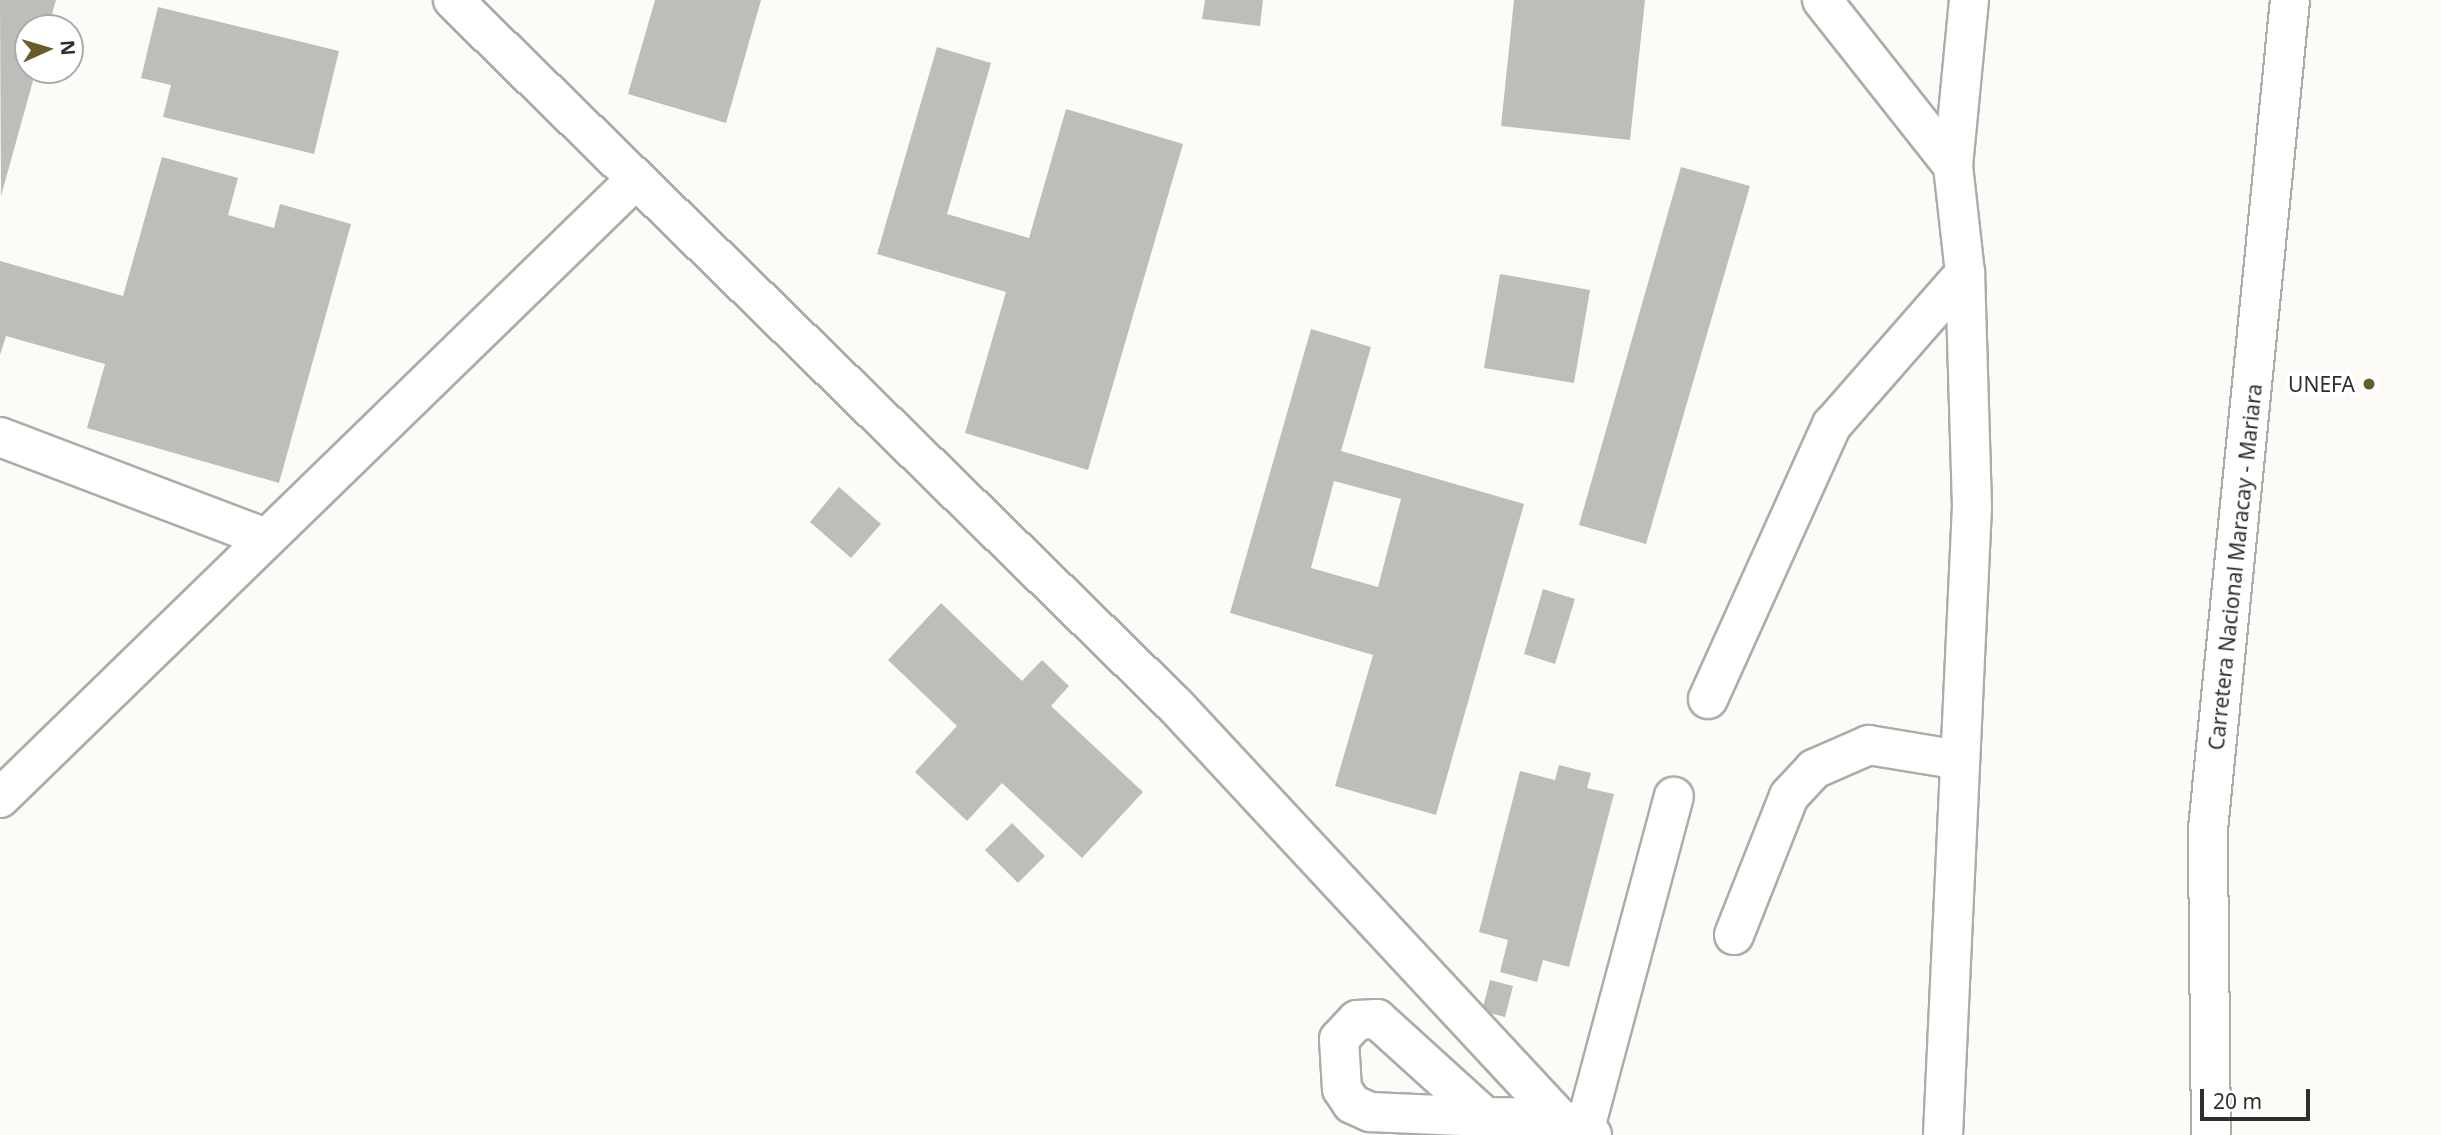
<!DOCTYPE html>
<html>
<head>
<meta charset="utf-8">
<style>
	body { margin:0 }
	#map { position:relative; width:2441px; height:1135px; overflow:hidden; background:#fcfbf7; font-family:"Noto Sans",sans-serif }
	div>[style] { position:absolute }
	.building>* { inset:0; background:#bebdb9 }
	.roads { filter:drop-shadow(2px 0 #adaca8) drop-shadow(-2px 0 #adaca8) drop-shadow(0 2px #adaca8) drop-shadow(0 -2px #adaca8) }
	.minor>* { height:38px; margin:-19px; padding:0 19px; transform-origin:19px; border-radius:19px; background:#fff }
	.major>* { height:38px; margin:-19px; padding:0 19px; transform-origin:19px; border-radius:19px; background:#fff }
	.dots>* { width:19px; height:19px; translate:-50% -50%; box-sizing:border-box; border:4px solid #fff; border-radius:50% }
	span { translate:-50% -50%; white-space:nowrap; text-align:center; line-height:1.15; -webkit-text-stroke:7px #fff; paint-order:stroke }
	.poi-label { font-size:21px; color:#2e2e2c }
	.right { translate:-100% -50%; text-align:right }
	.street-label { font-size:21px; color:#2e2e2c }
	.north { position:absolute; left:14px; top:14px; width:70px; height:70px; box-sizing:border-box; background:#fff; border:2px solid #ababab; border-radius:50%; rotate:86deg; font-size:19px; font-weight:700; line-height:28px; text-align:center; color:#2e2e2c }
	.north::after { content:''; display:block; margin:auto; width:24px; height:32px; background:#685c29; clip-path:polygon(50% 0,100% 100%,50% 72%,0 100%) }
	.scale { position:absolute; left:2200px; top:1089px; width:110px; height:32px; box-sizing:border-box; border:4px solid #2e2e2c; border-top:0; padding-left:9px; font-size:21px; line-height:24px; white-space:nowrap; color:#2e2e2c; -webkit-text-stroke:5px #fff; paint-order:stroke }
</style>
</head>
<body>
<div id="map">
	<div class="building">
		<div style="clip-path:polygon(0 0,56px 0,48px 28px,28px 28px,28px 70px,36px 70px,1px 196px)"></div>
		<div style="clip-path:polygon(655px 0,761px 0,726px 123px,628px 94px)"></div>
		<div style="clip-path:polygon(1205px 0,1263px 0,1260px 26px,1202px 19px)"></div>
		<div style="clip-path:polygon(1514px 0,1645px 0,1630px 140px,1501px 126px)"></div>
		<div style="clip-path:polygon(158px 7px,339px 51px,314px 154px,163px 117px,171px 85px,141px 78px)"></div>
		<div style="clip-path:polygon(937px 47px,991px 63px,947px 214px,1029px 238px,1066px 109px,1183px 144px,1088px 470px,965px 433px,1006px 292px,877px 254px)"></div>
		<div style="clip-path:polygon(162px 157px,238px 178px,228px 215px,274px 228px,280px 204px,351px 224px,279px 483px,87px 428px,105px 364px,6px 336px,0 355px,0 261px,123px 296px)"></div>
		<div style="clip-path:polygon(1681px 167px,1750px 186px,1646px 544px,1579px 525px)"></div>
		<div style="clip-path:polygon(1500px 274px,1590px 290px,1574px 383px,1484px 368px)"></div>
		<div style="clip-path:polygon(evenodd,1311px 329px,1371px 347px,1341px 451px,1524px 504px,1436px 815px,1335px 786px,1373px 655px,1230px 613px,1311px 329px,1334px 481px,1401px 499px,1378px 587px,1311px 568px,1334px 481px)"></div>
		<div style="clip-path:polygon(839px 487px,881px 524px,851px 558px,810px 522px)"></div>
		<div style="clip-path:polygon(1543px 589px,1575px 599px,1555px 664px,1524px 654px)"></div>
		<div style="clip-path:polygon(941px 603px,1022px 681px,1042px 660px,1069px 686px,1051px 706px,1143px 792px,1082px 858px,1002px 783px,967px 821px,915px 772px,957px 726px,888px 660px)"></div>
		<div style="clip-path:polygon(1559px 765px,1591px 773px,1587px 788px,1614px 794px,1569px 967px,1543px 960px,1537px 982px,1500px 972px,1508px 940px,1479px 932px,1520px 771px,1555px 780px)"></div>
		<div style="clip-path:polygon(1012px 823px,1045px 856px,1018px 883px,985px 850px)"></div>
		<div style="clip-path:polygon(1490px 980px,1513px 986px,1505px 1017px,1482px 1011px)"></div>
	</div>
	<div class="roads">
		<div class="minor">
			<div style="left:453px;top:0;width:1008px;rotate:44.32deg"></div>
			<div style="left:1174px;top:704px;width:565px;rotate:47.08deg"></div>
			<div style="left:1559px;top:1118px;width:37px;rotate:27deg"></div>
			<div style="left:1822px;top:0;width:211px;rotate:51.7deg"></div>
			<div style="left:0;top:437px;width:285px;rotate:20.8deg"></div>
			<div style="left:1708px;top:699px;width:301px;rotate:-65.7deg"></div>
			<div style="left:1832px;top:425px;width:202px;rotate:-48.8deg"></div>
			<div style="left:0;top:798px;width:886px;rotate:-44.22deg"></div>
			<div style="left:1734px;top:935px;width:149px;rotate:-68.4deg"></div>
			<div style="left:1789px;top:796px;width:37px;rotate:-47deg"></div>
			<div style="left:1814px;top:769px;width:60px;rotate:-23.6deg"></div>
			<div style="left:1869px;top:745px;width:92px;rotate:9.4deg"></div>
			<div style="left:1485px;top:1117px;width:146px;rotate:-137.8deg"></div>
			<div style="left:1377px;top:1019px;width:20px;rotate:177deg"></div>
			<div style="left:1357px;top:1020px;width:26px;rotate:133deg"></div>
			<div style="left:1339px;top:1039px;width:50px;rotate:86.6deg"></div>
			<div style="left:1342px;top:1089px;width:18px;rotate:56deg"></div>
			<div style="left:1352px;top:1104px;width:20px;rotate:24deg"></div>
			<div style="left:1370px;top:1112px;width:115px;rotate:2.5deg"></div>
			<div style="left:1485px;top:1117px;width:74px;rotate:0.8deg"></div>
			<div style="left:1585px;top:1128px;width:343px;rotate:-75deg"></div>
			<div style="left:1943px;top:1135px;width:629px;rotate:-87.36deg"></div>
			<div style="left:1972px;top:507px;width:234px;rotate:-91.7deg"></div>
			<div style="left:1965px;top:273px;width:108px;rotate:-96.4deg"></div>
			<div style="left:1953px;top:166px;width:167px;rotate:-84.5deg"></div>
		</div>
		<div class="major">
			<div style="left:2211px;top:1135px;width:306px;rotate:-90.6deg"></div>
			<div style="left:2208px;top:829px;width:833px;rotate:-84.35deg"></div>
		</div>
	</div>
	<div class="dots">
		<div style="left:2369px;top:384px;background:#685c29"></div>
	</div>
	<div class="poi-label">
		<span class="right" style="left:2355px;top:384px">UNEFA</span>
	</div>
	<div class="street-label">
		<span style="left:2235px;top:567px;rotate:-84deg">Carretera Nacional Maracay - Mariara</span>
	</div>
	<div class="north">N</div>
	<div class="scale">20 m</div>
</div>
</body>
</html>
